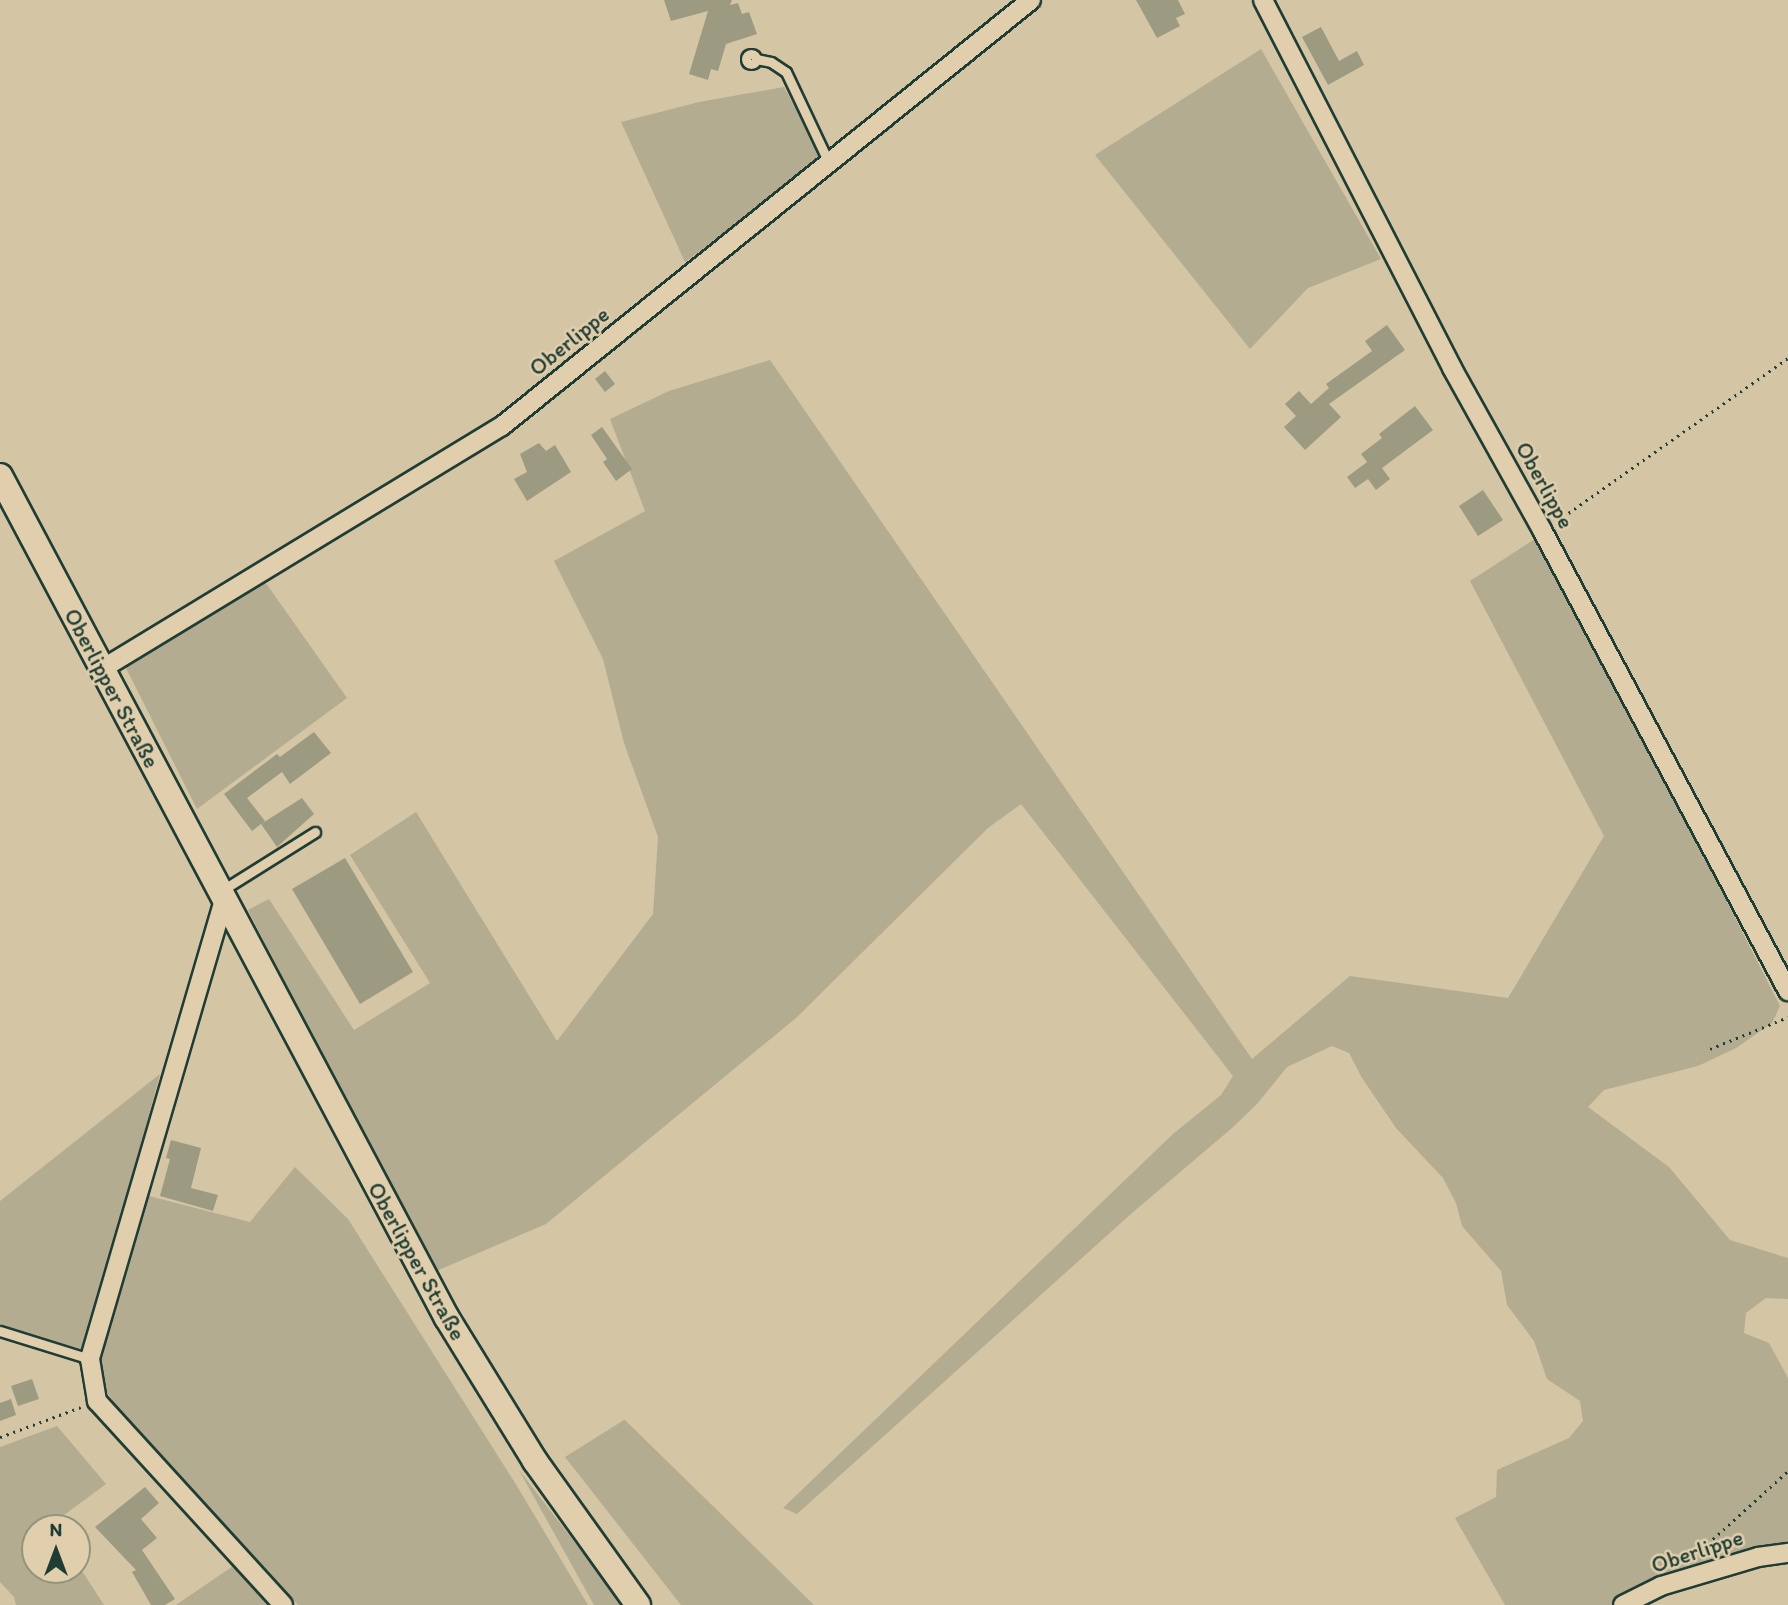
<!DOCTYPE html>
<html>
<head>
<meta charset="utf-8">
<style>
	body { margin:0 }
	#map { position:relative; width:1788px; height:1605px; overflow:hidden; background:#d4c5a5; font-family:Itim,sans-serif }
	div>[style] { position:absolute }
	.green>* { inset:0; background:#b3ac90 }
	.building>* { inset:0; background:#9c9b81 }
	.path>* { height:2.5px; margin-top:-1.25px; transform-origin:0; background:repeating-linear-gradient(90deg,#1f3d34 0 2px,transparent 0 7px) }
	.roads { filter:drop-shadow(2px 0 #1f3d34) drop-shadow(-2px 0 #1f3d34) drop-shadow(0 2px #1f3d34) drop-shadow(0 -2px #1f3d34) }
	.lane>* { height:9px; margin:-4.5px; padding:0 4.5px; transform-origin:4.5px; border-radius:4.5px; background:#e0ceac }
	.lane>.ring { margin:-4.5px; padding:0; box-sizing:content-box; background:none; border:9px solid #e0ceac; border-radius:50% }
	.street>* { height:18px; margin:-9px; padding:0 9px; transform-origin:9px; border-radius:9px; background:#e0ceac }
	.secondary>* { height:24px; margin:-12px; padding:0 12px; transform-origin:12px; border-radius:12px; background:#e0ceac }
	span { translate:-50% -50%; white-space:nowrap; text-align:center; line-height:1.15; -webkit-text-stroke:5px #e0ceac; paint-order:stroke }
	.street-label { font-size:23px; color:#1f3d34 }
	.north { position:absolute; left:21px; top:1514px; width:70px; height:70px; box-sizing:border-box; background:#e0ceac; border:2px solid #93947c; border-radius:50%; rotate:0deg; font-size:19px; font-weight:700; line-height:28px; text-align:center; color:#1f3d34 }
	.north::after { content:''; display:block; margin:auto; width:24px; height:32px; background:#1f3d34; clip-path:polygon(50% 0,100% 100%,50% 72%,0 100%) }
</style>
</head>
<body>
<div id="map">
	<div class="green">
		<div style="clip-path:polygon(1261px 49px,1381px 259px,1308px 288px,1250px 349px,1095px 155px)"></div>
		<div style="clip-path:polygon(784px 87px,823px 159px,685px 262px,621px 122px,699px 102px)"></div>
		<div style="clip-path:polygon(770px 360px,1252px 1059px,1350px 976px,1508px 998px,1604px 836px,1470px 581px,1535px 539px,1632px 715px,1780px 1006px,1772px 1023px,1736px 1048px,1698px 1066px,1604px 1090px,1588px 1107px,1669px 1167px,1730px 1240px,1788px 1258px,1788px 1299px,1766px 1298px,1746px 1313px,1744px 1333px,1769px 1343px,1788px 1378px,1788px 1547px,1661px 1580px,1614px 1605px,1505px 1605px,1455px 1518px,1496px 1497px,1497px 1470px,1569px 1438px,1583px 1421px,1580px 1401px,1547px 1379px,1534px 1341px,1507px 1305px,1501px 1271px,1462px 1226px,1456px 1203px,1443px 1178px,1396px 1128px,1362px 1078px,1349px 1053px,1332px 1046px,1287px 1067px,1257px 1104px,1232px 1128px,1132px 1213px,797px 1514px,783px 1508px,1173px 1134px,1221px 1095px,1233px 1076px,1021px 804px,988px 828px,796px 1018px,546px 1224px,434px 1272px,248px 910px,269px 899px,354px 1030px,430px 983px,350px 855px,416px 812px,557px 1041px,653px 914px,658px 837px,624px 743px,603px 659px,554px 561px,645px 511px,610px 419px,669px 391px)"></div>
		<div style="clip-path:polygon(263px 579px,347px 698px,197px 809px,125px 666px)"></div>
		<div style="clip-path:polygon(160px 1074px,86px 1350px,0 1326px,0 1201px)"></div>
		<div style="clip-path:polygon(295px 1167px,348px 1219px,517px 1486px,588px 1605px,298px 1605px,128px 1425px,105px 1389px,101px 1354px,145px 1195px,250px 1222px)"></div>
		<div style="clip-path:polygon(624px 1420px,625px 1420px,814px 1605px,681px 1605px,565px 1457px)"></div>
		<div style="clip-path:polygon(57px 1426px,106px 1484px,60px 1518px,63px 1528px,35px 1528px,35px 1570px,77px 1570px,77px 1563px,104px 1605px,16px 1605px,14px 1597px,0 1582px,0 1447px)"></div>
		<div style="clip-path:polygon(519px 1470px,623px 1605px,594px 1605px)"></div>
		<div style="clip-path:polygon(236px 1564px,275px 1605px,176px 1605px)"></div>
	</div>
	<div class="building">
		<div style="clip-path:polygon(664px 0,732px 0,730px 5px,738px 3px,742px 14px,749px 12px,757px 34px,726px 44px,718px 71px,711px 69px,708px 80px,689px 74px,708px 11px,671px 21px)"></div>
		<div style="clip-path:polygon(1136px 0,1178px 0,1185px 14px,1176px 18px,1180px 26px,1157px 38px)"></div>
		<div style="clip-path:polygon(1321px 27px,1339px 61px,1357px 51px,1364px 65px,1328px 85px,1302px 37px)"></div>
		<div style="clip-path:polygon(1387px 325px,1405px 350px,1329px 404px,1341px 417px,1305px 450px,1284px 427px,1296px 416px,1285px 404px,1299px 391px,1311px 404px,1329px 388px,1326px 384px,1372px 351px,1365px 341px)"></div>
		<div style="clip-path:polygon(605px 371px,615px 384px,605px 392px,595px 379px)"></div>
		<div style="clip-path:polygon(1415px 406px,1433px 430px,1382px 468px,1390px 479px,1376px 490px,1368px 479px,1355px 488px,1347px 477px,1367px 462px,1361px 454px,1382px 438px,1379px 434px)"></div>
		<div style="clip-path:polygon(602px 427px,632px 469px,616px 481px,603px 462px,607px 459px,591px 435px)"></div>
		<div style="clip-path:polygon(539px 443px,546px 451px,555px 445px,571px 472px,527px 501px,514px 479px,527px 472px,520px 454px)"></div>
		<div style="clip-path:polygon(1483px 490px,1503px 520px,1478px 536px,1459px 506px)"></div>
		<div style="clip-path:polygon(314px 732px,331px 753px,290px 784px,282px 772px,247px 798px,265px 821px,261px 824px,302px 798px,314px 814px,277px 847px,261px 824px,252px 831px,224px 794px,277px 754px,280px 757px)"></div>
		<div style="clip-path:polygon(345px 858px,413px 972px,360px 1004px,292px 889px)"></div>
		<div style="clip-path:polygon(171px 1140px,201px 1148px,191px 1188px,218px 1195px,213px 1211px,160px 1196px,170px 1159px,166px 1158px)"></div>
		<div style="clip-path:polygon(32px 1379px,39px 1399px,18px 1406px,11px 1386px)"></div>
		<div style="clip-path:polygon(11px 1399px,16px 1415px,0 1421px,0 1403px)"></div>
		<div style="clip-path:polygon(145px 1487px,159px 1503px,141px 1519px,157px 1538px,142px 1550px,175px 1599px,165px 1605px,151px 1605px,132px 1572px,136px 1570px,95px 1527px)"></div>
	</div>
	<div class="path">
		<div style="left:1557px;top:521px;width:283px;rotate:-35.2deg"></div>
		<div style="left:1710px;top:1049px;width:84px;rotate:-22.3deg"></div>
		<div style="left:0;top:1437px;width:86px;rotate:-20.3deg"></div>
		<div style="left:1692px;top:1558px;width:130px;rotate:-42.2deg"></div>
	</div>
	<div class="roads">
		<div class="lane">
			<div class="ring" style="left:746px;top:54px;width:1px;height:1px"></div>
			<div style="left:756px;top:59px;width:15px;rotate:11deg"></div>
			<div style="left:771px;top:62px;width:18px;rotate:34deg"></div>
			<div style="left:786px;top:72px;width:101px;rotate:64.7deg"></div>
			<div style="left:221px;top:891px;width:111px;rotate:-32.1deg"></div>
			<div style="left:0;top:1331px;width:94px;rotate:17.3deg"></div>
		</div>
		<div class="street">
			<div style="left:1263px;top:0;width:414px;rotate:62.8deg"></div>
			<div style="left:1452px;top:368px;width:185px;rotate:60.9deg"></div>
			<div style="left:1542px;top:530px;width:523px;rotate:61.91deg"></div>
			<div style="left:102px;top:669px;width:468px;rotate:-31.3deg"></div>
			<div style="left:502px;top:426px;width:679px;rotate:-38.84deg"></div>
			<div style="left:224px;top:900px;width:478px;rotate:106.3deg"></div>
			<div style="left:90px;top:1359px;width:43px;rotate:80.5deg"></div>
			<div style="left:97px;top:1401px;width:276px;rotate:47.6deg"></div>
			<div style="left:1623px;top:1605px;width:42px;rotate:-26.6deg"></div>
			<div style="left:1661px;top:1586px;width:101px;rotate:-16.6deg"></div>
			<div style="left:1758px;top:1557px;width:30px;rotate:-8deg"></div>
		</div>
		<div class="secondary">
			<div style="left:0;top:476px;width:953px;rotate:62.04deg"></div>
			<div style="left:447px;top:1318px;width:168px;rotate:58.4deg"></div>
			<div style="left:535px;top:1461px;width:177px;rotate:54.4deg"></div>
		</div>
	</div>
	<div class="street-label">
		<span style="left:569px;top:341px;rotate:-39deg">Oberlippe</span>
		<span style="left:1545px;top:485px;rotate:61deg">Oberlippe</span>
		<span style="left:112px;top:688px;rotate:62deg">Oberlipper Straße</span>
		<span style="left:417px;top:1261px;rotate:61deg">Oberlipper Straße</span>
		<span style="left:1697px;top:1551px;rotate:-18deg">Oberlippe</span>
	</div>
	<div class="north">N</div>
</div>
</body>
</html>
